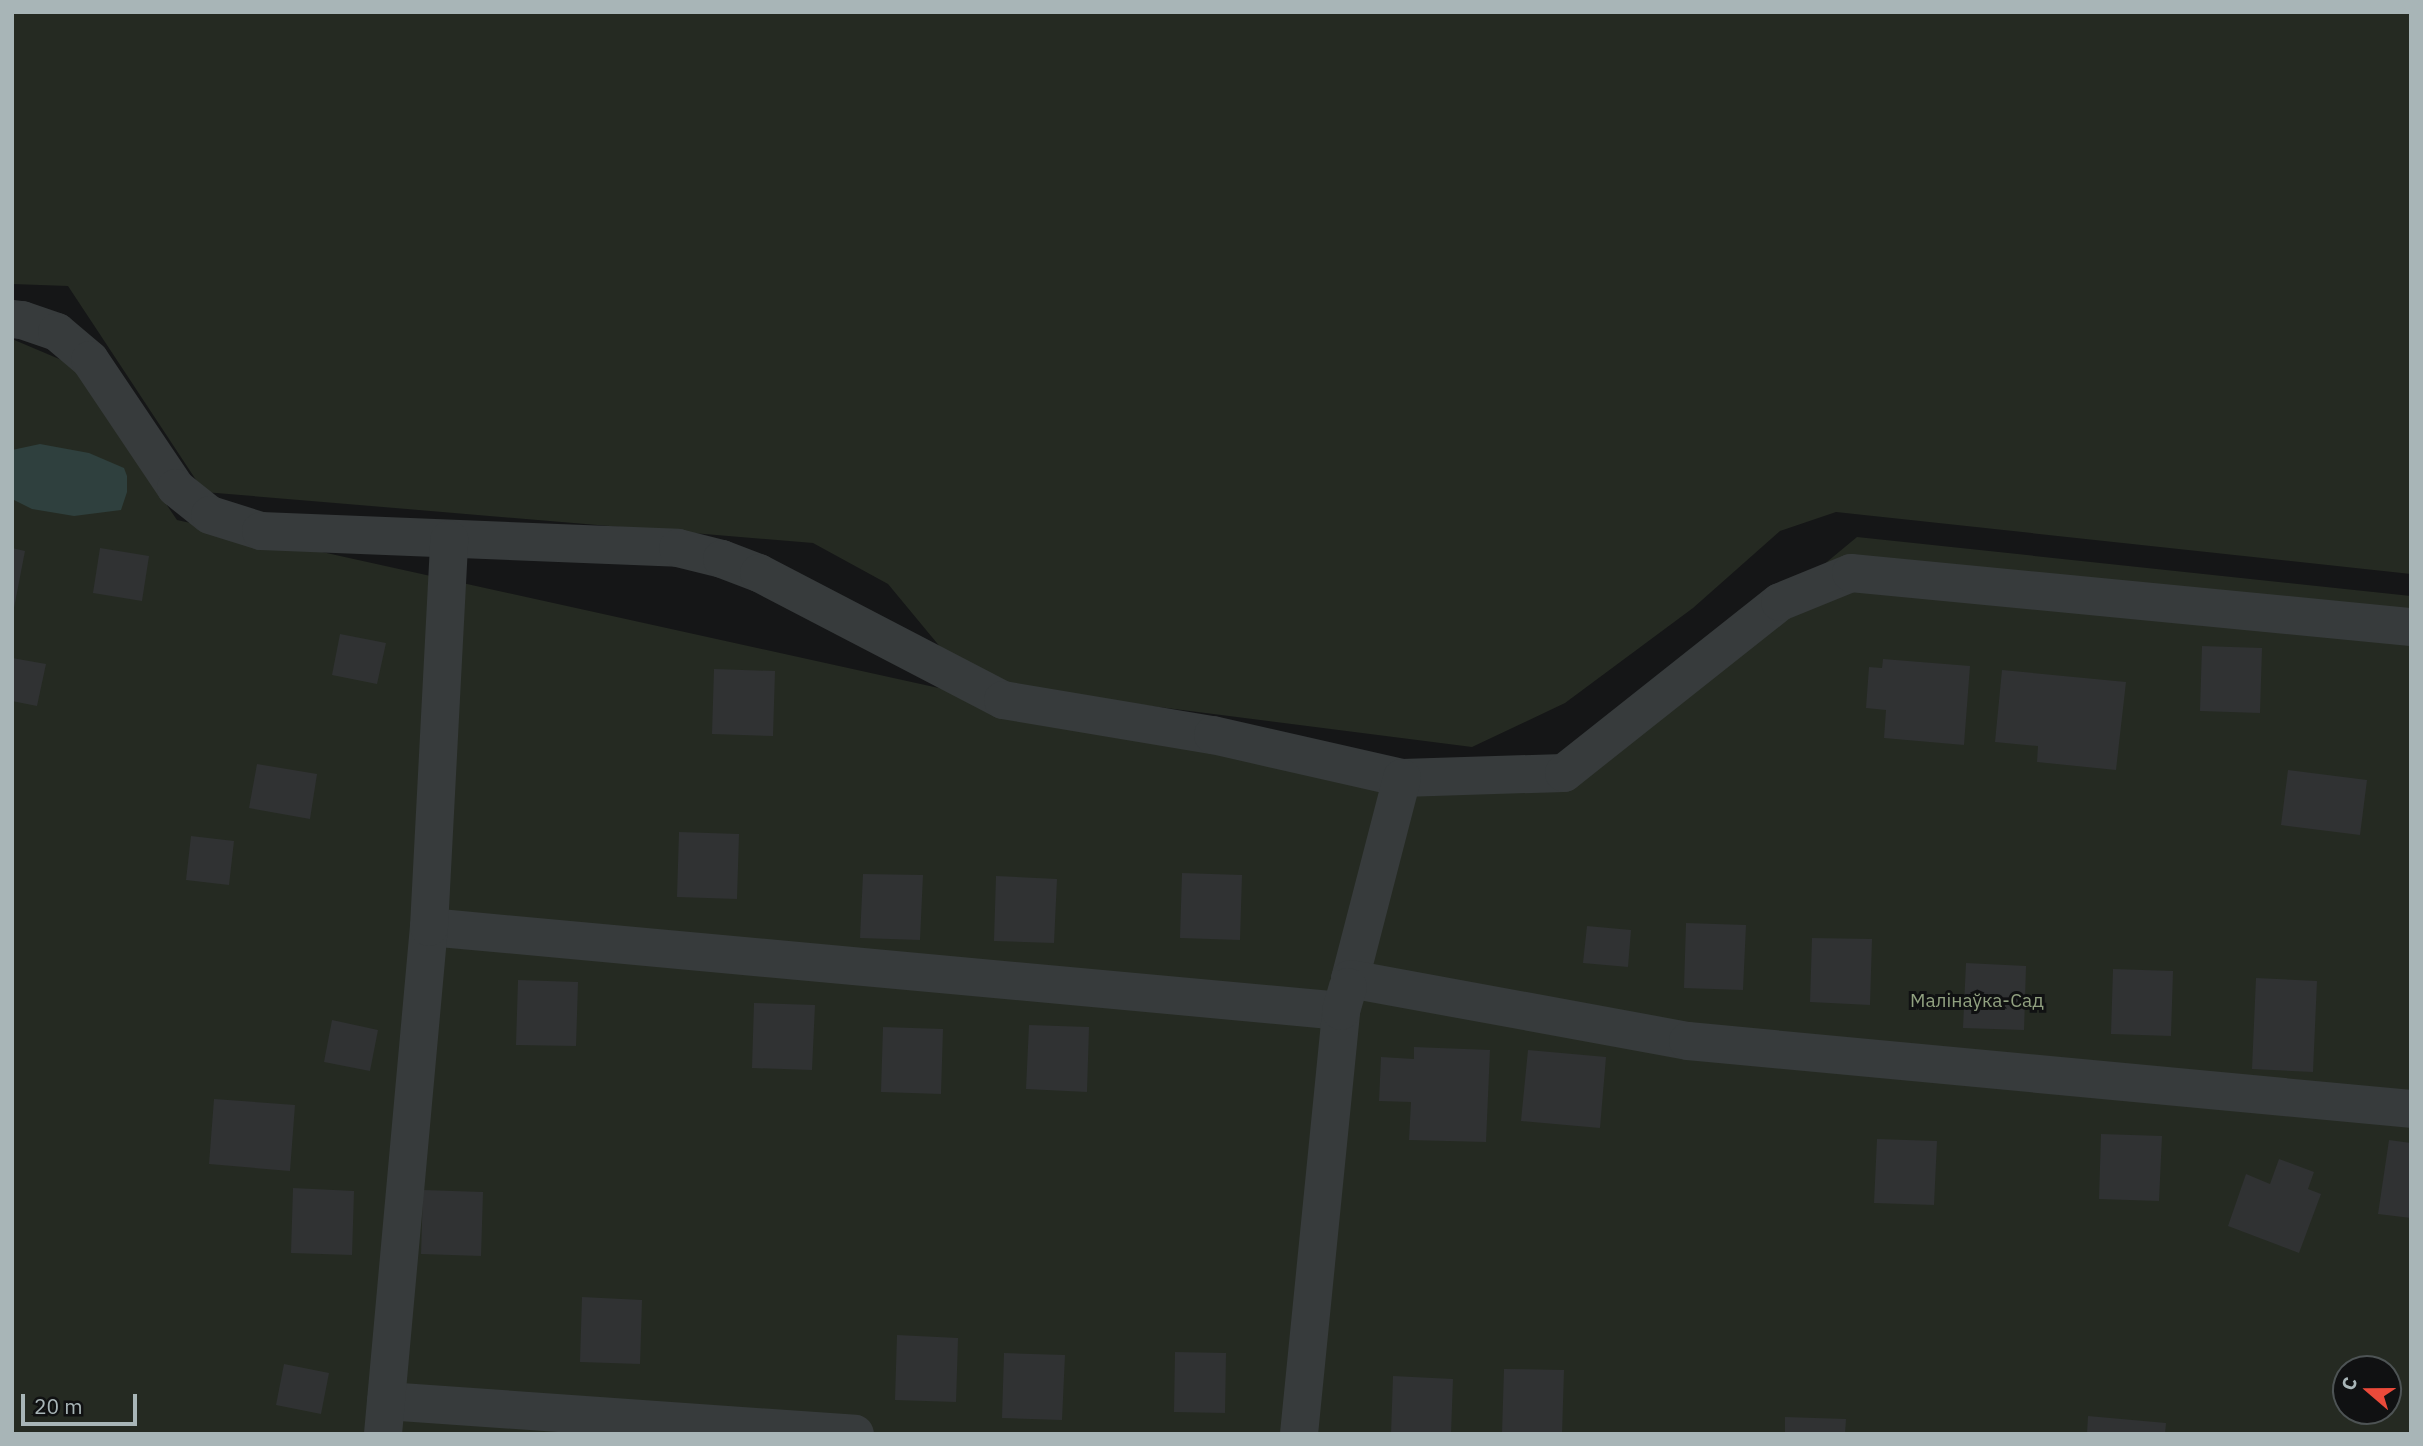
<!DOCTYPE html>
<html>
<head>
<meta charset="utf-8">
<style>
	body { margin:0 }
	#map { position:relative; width:2423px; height:1446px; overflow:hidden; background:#151617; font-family:"IBM Plex Sans",sans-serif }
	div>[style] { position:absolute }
	.green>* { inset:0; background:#252a22 }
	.water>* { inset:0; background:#2f403e }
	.building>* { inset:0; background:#303233 }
	.minor>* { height:38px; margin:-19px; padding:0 19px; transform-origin:19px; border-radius:19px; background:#373b3c }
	span { translate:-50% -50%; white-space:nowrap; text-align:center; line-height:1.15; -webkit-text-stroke:6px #101112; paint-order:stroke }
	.park-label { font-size:19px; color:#91a180 }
	.frame { position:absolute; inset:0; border:14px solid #a8b5b7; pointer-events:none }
	.north { position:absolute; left:2332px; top:1355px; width:70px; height:70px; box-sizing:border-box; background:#101112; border:2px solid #4d5354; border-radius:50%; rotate:290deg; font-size:19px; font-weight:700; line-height:28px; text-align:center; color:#a8b5b7 }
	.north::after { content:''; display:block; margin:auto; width:24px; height:32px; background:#eb4a3a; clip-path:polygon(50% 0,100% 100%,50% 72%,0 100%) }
	.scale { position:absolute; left:21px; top:1394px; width:116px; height:32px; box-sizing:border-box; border:4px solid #a8b5b7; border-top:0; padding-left:9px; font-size:21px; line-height:24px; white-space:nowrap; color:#a8b5b7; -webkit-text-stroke:5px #101112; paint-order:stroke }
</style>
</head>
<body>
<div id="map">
	<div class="green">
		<div style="clip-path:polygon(12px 12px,2411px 12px,2411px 574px,1836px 512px,1780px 531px,1693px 608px,1565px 703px,1472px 747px,970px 683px,888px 584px,813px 543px,204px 492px,68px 286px,12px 284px)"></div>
		<div style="clip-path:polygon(evenodd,12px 339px,71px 364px,177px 520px,1302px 768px,1575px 771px,1857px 537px,2411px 596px,2411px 1434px,12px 1434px,12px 339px,2346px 1369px,2388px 1369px,2388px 1411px,2346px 1411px,2346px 1369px)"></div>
	</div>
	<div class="water">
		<div style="clip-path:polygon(40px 444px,89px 453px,124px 468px,127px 476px,127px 492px,121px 510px,74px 516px,32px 509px,12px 499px,12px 450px)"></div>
	</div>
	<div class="building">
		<div style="clip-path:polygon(12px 548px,25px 551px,14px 608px,12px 608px)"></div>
		<div style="clip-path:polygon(100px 548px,149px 556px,142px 601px,93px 593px)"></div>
		<div style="clip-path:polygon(340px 634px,386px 643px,377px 684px,332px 675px)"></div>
		<div style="clip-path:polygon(2202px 646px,2262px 648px,2260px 713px,2200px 711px)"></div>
		<div style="clip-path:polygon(12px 658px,46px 664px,37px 706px,12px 701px)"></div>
		<div style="clip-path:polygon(1883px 659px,1970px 666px,1964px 745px,1884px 738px,1886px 710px,1866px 708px,1869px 667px,1882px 668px)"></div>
		<div style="clip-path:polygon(714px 669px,775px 671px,773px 736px,712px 734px)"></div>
		<div style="clip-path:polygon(2002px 670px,2126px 682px,2116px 770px,2037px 762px,2038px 746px,1995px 742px)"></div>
		<div style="clip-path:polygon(257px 764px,317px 774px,310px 819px,249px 808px)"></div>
		<div style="clip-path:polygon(2288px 770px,2367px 780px,2360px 835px,2281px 825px)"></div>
		<div style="clip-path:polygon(679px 832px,739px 834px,737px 899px,677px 897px)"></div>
		<div style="clip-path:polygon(191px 836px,234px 841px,229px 885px,186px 880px)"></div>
		<div style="clip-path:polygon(1182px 873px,1242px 875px,1240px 940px,1180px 938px)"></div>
		<div style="clip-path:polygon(863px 874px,923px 875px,920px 940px,860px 938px)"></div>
		<div style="clip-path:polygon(996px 876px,1057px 879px,1054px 943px,994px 941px)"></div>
		<div style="clip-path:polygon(1686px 923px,1746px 925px,1743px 990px,1684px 988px)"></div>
		<div style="clip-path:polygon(1587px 926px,1631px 930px,1628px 967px,1583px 963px)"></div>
		<div style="clip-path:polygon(1812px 938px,1872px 939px,1870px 1005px,1810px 1002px)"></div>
		<div style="clip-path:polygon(1966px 963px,2026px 966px,2024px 1030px,1963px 1028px)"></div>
		<div style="clip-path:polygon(2113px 969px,2173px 971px,2171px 1036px,2111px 1034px)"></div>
		<div style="clip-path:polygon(2256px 978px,2317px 981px,2313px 1072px,2252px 1069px)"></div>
		<div style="clip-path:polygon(518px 980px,578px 982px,576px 1046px,516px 1045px)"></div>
		<div style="clip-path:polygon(754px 1003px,815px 1005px,812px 1070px,752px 1068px)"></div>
		<div style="clip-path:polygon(332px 1020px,378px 1030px,370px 1071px,324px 1062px)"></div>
		<div style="clip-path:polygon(1029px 1025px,1089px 1027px,1087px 1092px,1026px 1089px)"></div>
		<div style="clip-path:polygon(883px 1027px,943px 1029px,941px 1094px,881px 1092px)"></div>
		<div style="clip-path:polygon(1414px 1047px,1490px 1050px,1486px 1142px,1409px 1140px,1411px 1102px,1379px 1101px,1381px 1057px,1414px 1059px)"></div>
		<div style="clip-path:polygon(1528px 1050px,1606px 1057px,1600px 1128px,1521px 1121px)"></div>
		<div style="clip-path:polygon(214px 1099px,295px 1105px,290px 1171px,209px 1164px)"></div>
		<div style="clip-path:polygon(2101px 1134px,2162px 1136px,2159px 1201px,2099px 1199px)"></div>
		<div style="clip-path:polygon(1877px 1139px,1937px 1141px,1934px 1205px,1874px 1203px)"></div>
		<div style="clip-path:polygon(2389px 1140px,2411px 1143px,2411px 1218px,2378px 1214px)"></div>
		<div style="clip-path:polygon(2279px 1159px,2314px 1172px,2308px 1189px,2321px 1194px,2299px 1253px,2228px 1226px,2246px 1174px,2270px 1184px)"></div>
		<div style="clip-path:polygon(293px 1188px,354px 1191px,352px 1255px,291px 1253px)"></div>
		<div style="clip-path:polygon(423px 1190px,483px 1192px,481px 1256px,421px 1254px)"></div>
		<div style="clip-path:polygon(582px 1297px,642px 1300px,640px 1364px,580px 1362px)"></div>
		<div style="clip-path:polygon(897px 1335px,958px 1338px,956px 1402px,895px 1400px)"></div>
		<div style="clip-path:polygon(1175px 1352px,1226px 1353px,1225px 1413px,1174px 1412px)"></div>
		<div style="clip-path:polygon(1004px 1353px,1065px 1355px,1062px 1420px,1002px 1418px)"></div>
		<div style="clip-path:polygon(284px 1364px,329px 1373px,321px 1414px,276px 1405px)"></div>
		<div style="clip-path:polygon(1504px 1369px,1564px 1370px,1562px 1434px,1502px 1433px)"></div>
		<div style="clip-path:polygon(1393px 1376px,1453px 1379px,1451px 1434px,1391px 1434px)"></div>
		<div style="clip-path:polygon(2088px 1416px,2166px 1423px,2165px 1434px,2087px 1434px)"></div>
		<div style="clip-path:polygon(1785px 1417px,1846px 1419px,1845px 1434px,1785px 1434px)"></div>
	</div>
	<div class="minor">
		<div style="left:12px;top:319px;width:10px;rotate:6deg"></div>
		<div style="left:22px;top:320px;width:37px;rotate:19deg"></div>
		<div style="left:57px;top:332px;width:43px;rotate:40.3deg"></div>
		<div style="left:90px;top:360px;width:154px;rotate:56.1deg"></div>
		<div style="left:176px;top:488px;width:43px;rotate:38.5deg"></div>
		<div style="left:210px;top:515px;width:53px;rotate:17.4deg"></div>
		<div style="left:261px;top:531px;width:417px;rotate:2.3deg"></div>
		<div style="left:678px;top:548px;width:45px;rotate:14deg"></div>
		<div style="left:722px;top:559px;width:40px;rotate:21deg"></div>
		<div style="left:759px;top:573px;width:275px;rotate:27.5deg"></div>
		<div style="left:1003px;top:700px;width:213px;rotate:9.5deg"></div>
		<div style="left:1213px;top:735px;width:194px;rotate:12.8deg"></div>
		<div style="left:1402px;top:778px;width:162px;rotate:-1.8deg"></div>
		<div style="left:1564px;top:773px;width:275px;rotate:-38.4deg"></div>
		<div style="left:1780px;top:602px;width:77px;rotate:-22.2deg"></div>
		<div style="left:1851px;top:573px;width:563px;rotate:5.51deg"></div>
		<div style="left:1402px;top:778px;width:208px;rotate:104.5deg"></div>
		<div style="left:1350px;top:979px;width:344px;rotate:10.4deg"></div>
		<div style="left:1688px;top:1041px;width:726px;rotate:5.37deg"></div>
		<div style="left:429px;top:927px;width:916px;rotate:5.26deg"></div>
		<div style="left:386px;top:1401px;width:470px;rotate:4deg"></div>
		<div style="left:383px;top:1434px;width:509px;rotate:-84.82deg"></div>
		<div style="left:429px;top:927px;width:388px;rotate:-87deg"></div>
		<div style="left:1299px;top:1434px;width:425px;rotate:-84.3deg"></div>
		<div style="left:1341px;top:1011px;width:25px;rotate:-74deg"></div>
	</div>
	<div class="park-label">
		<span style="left:1977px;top:1001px">Малінаўка-Сад</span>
	</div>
	<div class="frame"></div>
	<div class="north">С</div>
	<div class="scale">20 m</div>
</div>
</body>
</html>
